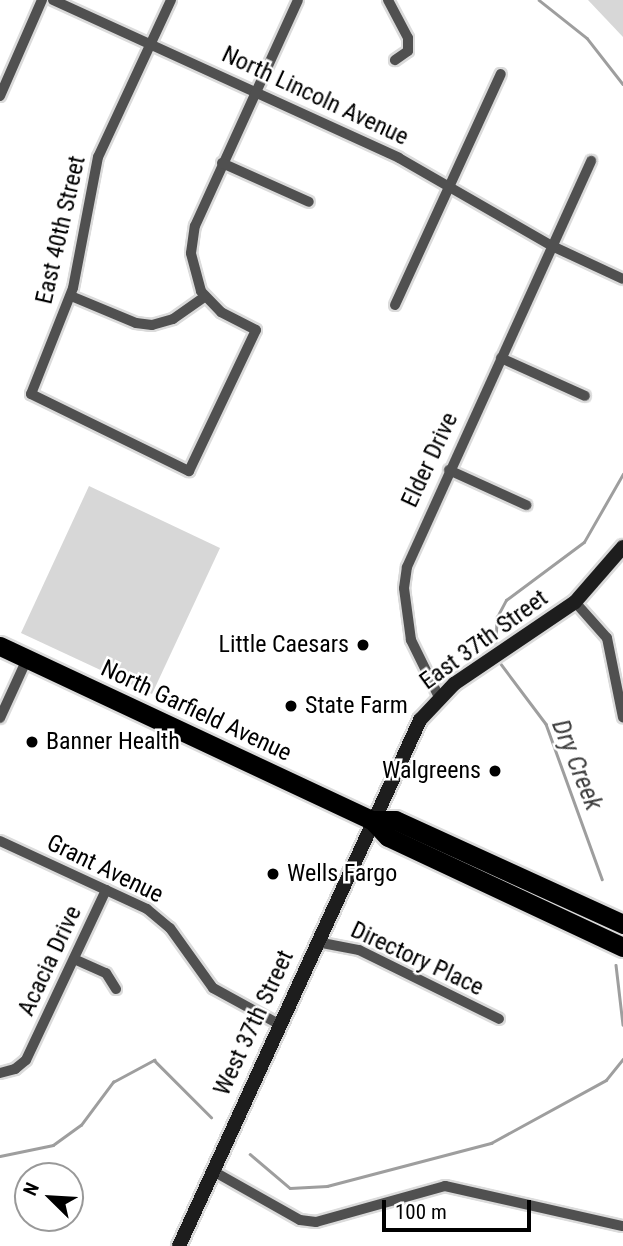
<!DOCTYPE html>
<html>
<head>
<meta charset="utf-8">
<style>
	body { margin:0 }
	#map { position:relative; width:623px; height:1246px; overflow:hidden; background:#fff; font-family:"Roboto Condensed",sans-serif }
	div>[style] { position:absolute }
	.green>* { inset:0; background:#d7d7d7 }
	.stream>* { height:2.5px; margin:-1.25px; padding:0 1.25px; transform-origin:1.25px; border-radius:1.25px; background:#9e9e9e }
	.roads { filter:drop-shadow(2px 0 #dbdbdb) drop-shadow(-2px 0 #dbdbdb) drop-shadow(0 2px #dbdbdb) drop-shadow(0 -2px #dbdbdb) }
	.street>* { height:10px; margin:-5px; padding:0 5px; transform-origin:5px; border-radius:5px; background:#505050 }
	.secondary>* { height:14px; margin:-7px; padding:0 7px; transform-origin:7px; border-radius:7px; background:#1d1d1d }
	.highway>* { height:19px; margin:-9.5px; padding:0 9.5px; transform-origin:9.5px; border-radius:9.5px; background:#000 }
	.dots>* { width:19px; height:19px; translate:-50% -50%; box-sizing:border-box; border:4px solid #fff; border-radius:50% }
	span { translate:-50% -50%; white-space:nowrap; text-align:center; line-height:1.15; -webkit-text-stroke:5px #fff; paint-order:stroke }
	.street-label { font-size:24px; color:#000 }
	.poi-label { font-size:24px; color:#000 }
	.right { translate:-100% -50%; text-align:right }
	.left { translate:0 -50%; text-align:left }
	.water-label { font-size:26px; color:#3f3f3f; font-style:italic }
	.north { position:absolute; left:14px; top:1162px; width:70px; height:70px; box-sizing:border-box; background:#fff; border:2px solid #999; border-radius:50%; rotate:294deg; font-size:19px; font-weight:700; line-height:28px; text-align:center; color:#000 }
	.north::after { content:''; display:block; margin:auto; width:24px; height:32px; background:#000; clip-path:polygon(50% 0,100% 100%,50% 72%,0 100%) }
	.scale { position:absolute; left:382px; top:1200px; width:149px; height:32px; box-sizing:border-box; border:4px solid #000; border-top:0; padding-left:9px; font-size:21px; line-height:24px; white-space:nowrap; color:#000; -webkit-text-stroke:5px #fff; paint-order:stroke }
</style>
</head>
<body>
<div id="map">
	<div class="green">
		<div style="clip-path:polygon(588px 0,623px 0,623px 37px)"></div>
		<div style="clip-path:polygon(89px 486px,220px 548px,152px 694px,21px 633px)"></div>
	</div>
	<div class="stream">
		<div style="left:539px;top:0;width:61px;rotate:38.4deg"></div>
		<div style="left:587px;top:38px;width:58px;rotate:52deg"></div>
		<div style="left:495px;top:651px;width:34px;rotate:-87deg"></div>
		<div style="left:497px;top:617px;width:19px;rotate:-62deg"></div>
		<div style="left:506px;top:600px;width:97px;rotate:-36.6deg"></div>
		<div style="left:584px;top:542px;width:78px;rotate:-60.2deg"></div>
		<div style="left:498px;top:660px;width:80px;rotate:53.1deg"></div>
		<div style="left:546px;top:724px;width:165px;rotate:70.1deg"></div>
		<div style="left:616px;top:965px;width:60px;rotate:83.3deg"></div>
		<div style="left:250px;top:1154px;width:52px;rotate:40.4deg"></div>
		<div style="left:290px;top:1188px;width:37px;rotate:-3deg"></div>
		<div style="left:327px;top:1186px;width:170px;rotate:-14.7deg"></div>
		<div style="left:491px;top:1143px;width:131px;rotate:-28.7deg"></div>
		<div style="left:606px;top:1080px;width:27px;rotate:-51deg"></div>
		<div style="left:0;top:1156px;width:54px;rotate:-11.7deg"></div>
		<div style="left:53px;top:1145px;width:34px;rotate:-36deg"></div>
		<div style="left:81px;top:1125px;width:54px;rotate:-53.3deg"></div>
		<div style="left:113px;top:1082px;width:47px;rotate:-28.2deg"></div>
		<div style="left:154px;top:1060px;width:81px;rotate:45deg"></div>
	</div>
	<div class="roads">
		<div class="street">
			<div style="left:53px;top:0;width:380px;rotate:24.5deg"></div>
			<div style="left:399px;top:158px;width:177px;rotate:29.9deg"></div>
			<div style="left:552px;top:246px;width:78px;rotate:24.9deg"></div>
			<div style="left:171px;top:0;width:173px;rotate:114.9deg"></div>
			<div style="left:98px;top:157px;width:133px;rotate:100.8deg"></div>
			<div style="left:73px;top:288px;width:114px;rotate:111.6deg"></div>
			<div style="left:31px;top:394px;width:176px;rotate:26deg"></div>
			<div style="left:189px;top:471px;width:156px;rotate:-64.6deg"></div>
			<div style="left:256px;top:330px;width:39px;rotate:-153deg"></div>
			<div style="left:221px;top:312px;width:29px;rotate:-134deg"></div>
			<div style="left:201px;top:291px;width:39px;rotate:-105deg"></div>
			<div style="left:191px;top:253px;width:27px;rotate:-82deg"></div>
			<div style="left:195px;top:226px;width:248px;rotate:-65.5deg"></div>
			<div style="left:388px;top:0;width:43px;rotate:62.2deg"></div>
			<div style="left:408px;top:38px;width:13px;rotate:90deg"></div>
			<div style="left:408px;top:51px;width:16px;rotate:145deg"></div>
			<div style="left:0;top:96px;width:105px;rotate:-66.4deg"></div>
			<div style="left:222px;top:163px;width:95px;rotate:24.1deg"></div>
			<div style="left:71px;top:296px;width:70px;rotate:22.6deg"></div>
			<div style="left:136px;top:323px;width:16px;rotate:7deg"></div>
			<div style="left:152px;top:325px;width:22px;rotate:-16deg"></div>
			<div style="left:173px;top:319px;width:38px;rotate:-35deg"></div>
			<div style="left:395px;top:305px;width:254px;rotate:-65.4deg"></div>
			<div style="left:501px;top:358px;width:92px;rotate:24.3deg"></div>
			<div style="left:449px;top:470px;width:85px;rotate:24.4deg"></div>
			<div style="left:575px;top:602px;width:48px;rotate:48.4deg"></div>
			<div style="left:607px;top:638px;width:81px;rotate:78.6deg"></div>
			<div style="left:439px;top:697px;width:64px;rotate:-116.2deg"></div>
			<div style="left:411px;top:640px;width:52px;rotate:-97.7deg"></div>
			<div style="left:404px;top:588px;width:21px;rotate:-82deg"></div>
			<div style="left:407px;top:567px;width:446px;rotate:-65.6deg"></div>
			<div style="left:0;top:718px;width:65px;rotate:-65.4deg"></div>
			<div style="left:0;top:841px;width:162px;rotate:24.8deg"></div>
			<div style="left:147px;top:909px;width:30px;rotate:40deg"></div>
			<div style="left:170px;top:928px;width:74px;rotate:54.4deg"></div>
			<div style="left:213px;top:988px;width:73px;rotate:28.7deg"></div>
			<div style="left:317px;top:942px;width:43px;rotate:10.8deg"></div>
			<div style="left:359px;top:950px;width:156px;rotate:26.2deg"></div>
			<div style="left:74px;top:959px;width:35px;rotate:24deg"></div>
			<div style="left:106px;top:973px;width:19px;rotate:58deg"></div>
			<div style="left:0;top:1073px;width:16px;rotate:-15deg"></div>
			<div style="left:15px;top:1069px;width:14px;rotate:-39deg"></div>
			<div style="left:26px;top:1060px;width:188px;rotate:-64.8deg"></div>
			<div style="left:213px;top:1171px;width:100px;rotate:29.4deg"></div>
			<div style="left:300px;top:1220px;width:16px;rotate:7deg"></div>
			<div style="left:316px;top:1222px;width:134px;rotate:-15.6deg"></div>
			<div style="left:445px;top:1186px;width:182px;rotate:12.7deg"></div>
		</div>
		<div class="secondary">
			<div style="left:179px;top:1246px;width:579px;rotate:-65.38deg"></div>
			<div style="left:420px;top:720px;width:50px;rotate:-46.6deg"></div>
			<div style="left:454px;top:684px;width:146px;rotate:-34.1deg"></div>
			<div style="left:575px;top:602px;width:73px;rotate:-48.9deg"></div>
		</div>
		<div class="highway">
			<div style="left:0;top:646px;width:411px;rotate:25.1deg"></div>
			<div style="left:372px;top:820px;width:23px;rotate:47deg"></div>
			<div style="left:388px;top:837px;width:259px;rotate:25.1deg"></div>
			<div style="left:372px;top:820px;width:23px"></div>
			<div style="left:395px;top:820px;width:251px;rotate:24.5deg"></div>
		</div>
	</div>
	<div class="dots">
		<div style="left:363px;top:645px;background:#000"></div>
		<div style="left:291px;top:706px;background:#000"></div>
		<div style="left:32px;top:742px;background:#000"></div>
		<div style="left:495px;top:771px;background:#000"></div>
		<div style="left:273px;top:874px;background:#000"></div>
	</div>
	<div class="street-label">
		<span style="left:315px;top:96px;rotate:25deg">North Lincoln Avenue</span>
		<span style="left:61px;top:230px;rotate:-77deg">East 40th Street</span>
		<span style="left:430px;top:460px;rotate:-65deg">Elder Drive</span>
		<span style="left:484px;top:640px;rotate:-36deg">East 37th Street</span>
		<span style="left:196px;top:711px;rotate:25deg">North Garfield Avenue</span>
		<span style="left:105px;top:869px;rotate:26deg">Grant Avenue</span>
		<span style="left:417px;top:959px;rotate:25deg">Directory Place</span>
		<span style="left:50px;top:961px;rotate:-65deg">Acacia Drive</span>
		<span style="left:254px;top:1023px;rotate:-65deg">West 37th Street</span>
	</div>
	<div class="poi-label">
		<span class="right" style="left:349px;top:645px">Little Caesars</span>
		<span class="left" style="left:305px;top:706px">State Farm</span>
		<span class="left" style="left:46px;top:742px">Banner Health</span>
		<span class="right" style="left:481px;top:771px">Walgreens</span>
		<span class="left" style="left:287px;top:874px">Wells Fargo</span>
	</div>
	<div class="water-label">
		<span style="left:577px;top:765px;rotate:68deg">Dry Creek</span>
	</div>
	<div class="north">N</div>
	<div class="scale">100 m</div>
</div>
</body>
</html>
